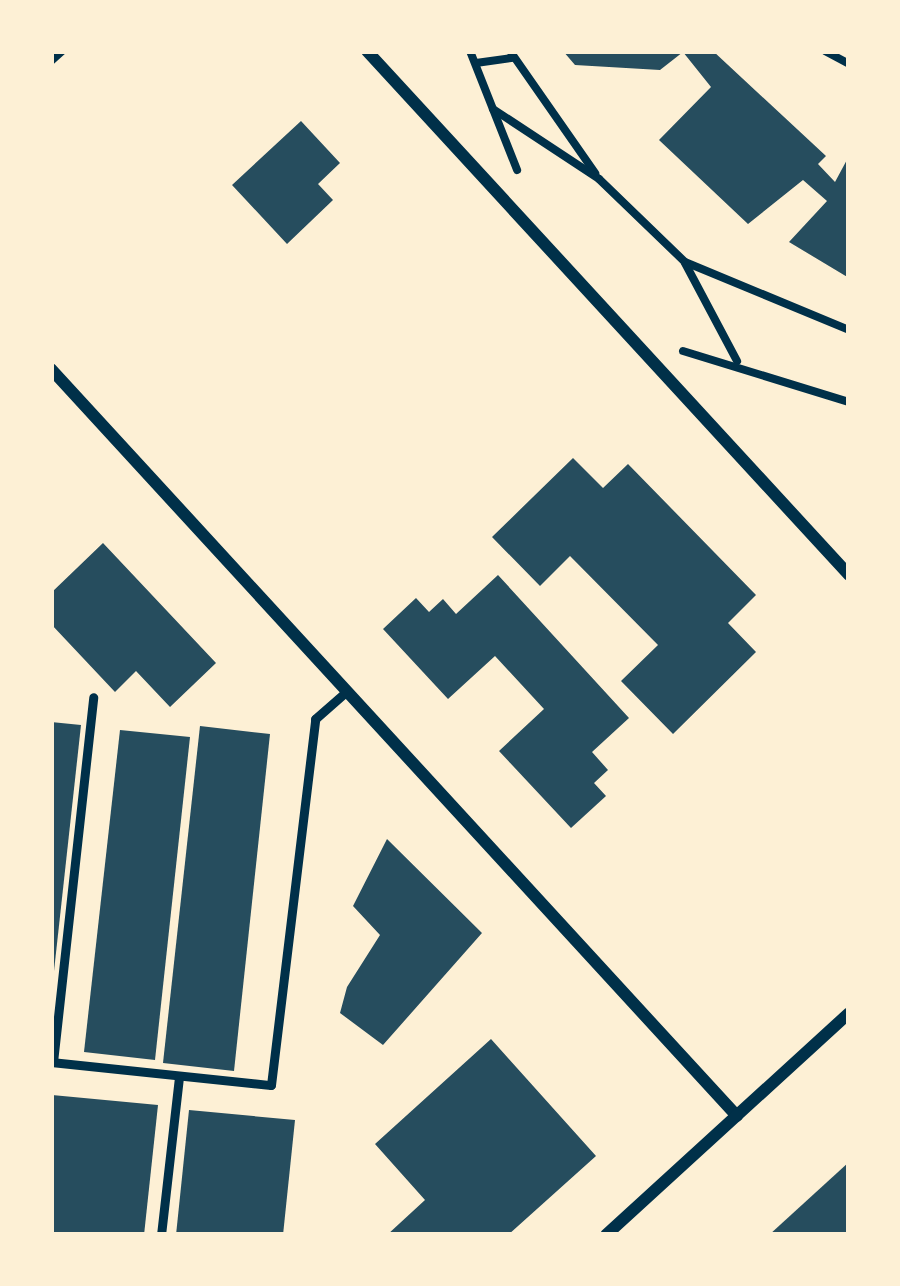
<!DOCTYPE html>
<html>
<head>
<meta charset="utf-8">
<style>
	body { margin:0 }
	#map { position:relative; width:900px; height:1286px; overflow:hidden; background:#fdf0d5; font-family:Roboto,sans-serif }
	div>[style] { position:absolute }
	.building>* { inset:0; background:#264d5e }
	.path>* { height:8px; margin:-4px; padding:0 4px; transform-origin:4px; border-radius:4px; background:#003049 }
	.service>* { height:9px; margin:-4.5px; padding:0 4.5px; transform-origin:4.5px; border-radius:4.5px; background:#003049 }
	.minor>* { height:12px; margin:-6px; padding:0 6px; transform-origin:6px; border-radius:6px; background:#003049 }
	span { translate:-50% -50%; white-space:nowrap; text-align:center; line-height:1.15; -webkit-text-stroke:12px #fdf0d5; paint-order:stroke }
	.frame { position:absolute; inset:0; border:54px solid #fdf0d5; pointer-events:none }
</style>
</head>
<body>
<div id="map">
	<div class="building">
		<div style="clip-path:polygon(563px 51px,713px 51px,826px 156px,818px 164px,835px 182px,849px 156px,849px 278px,789px 242px,827px 201px,803px 180px,748px 224px,659px 140px,711px 87px,683px 52px,660px 70px,575px 65px)"></div>
		<div style="clip-path:polygon(301px 121px,340px 163px,318px 184px,333px 200px,287px 244px,232px 185px)"></div>
		<div style="clip-path:polygon(573px 458px,603px 488px,628px 464px,756px 595px,728px 623px,756px 652px,673px 734px,621px 681px,658px 645px,570px 556px,540px 586px,492px 537px)"></div>
		<div style="clip-path:polygon(103px 543px,216px 663px,170px 707px,136px 671px,115px 692px,51px 624px,51px 593px)"></div>
		<div style="clip-path:polygon(498px 575px,629px 718px,592px 752px,608px 770px,594px 783px,606px 796px,571px 828px,499px 751px,544px 709px,495px 656px,448px 699px,383px 629px,416px 598px,429px 612px,443px 599px,456px 614px)"></div>
		<div style="clip-path:polygon(51px 722px,81px 725px,54px 971px,51px 971px)"></div>
		<div style="clip-path:polygon(200px 726px,270px 734px,234px 1071px,163px 1063px)"></div>
		<div style="clip-path:polygon(120px 730px,190px 737px,155px 1060px,84px 1052px)"></div>
		<div style="clip-path:polygon(387px 839px,482px 933px,383px 1045px,340px 1013px,347px 987px,380px 935px,353px 906px)"></div>
		<div style="clip-path:polygon(491px 1039px,596px 1156px,508px 1235px,387px 1235px,425px 1200px,375px 1144px)"></div>
		<div style="clip-path:polygon(52px 1095px,158px 1105px,144px 1235px,51px 1235px)"></div>
		<div style="clip-path:polygon(189px 1110px,295px 1120px,283px 1235px,176px 1235px)"></div>
		<div style="clip-path:polygon(849px 1162px,849px 1235px,769px 1235px)"></div>
	</div>
	<div class="path">
		<div style="left:470px;top:51px;width:128px;rotate:68.4deg"></div>
		<div style="left:510px;top:51px;width:149px;rotate:55.1deg"></div>
		<div style="left:825px;top:51px;width:27px;rotate:28deg"></div>
		<div style="left:51px;top:61px;width:15px;rotate:-42deg"></div>
		<div style="left:476px;top:63px;width:37px;rotate:-8deg"></div>
		<div style="left:493px;top:109px;width:127px;rotate:33.4deg"></div>
		<div style="left:599px;top:179px;width:120px;rotate:44deg"></div>
		<div style="left:685px;top:262px;width:178px;rotate:22.5deg"></div>
		<div style="left:685px;top:263px;width:111px;rotate:62deg"></div>
		<div style="left:683px;top:351px;width:174px;rotate:17.1deg"></div>
	</div>
	<div class="service">
		<div style="left:51px;top:1062px;width:221px;rotate:6deg"></div>
		<div style="left:271px;top:1085px;width:369px;rotate:-83.1deg"></div>
		<div style="left:315px;top:719px;width:43px;rotate:-41.2deg"></div>
		<div style="left:53px;top:1062px;width:367px;rotate:-83.7deg"></div>
		<div style="left:161px;top:1235px;width:160px;rotate:-83.5deg"></div>
	</div>
	<div class="minor">
		<div style="left:367px;top:51px;width:712px;rotate:47.39deg"></div>
		<div style="left:51px;top:369px;width:1014px;rotate:47.44deg"></div>
		<div style="left:606px;top:1235px;width:329px;rotate:-42.4deg"></div>
	</div>
	<div class="frame"></div>
</div>
</body>
</html>
